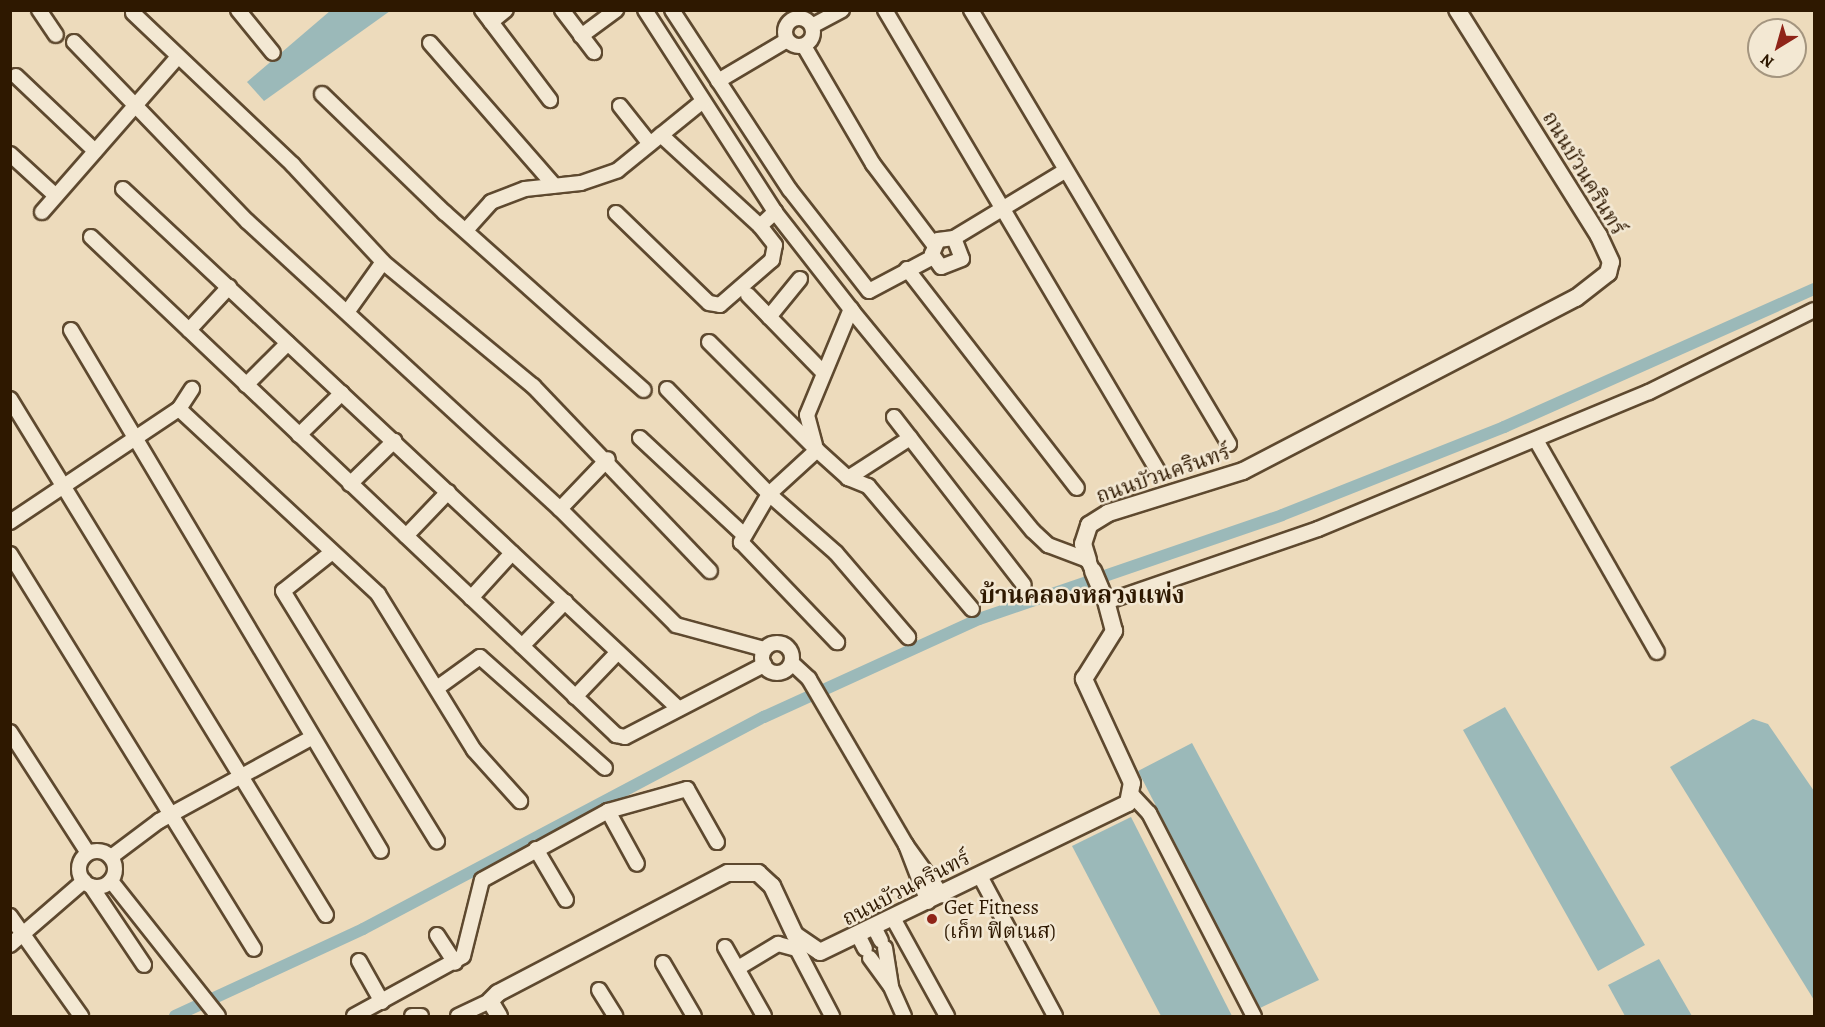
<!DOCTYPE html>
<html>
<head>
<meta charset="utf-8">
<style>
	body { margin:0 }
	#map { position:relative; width:1825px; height:1027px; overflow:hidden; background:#eddbbc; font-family:Alegreya,"Noto Serif Thai",serif }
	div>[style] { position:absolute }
	.water>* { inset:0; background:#9bb9b9 }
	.canal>* { height:12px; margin:-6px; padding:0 6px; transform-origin:6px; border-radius:6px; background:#9bb9b9 }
	.roads { filter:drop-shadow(2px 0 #5e492f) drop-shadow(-2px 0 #5e492f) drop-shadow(0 2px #5e492f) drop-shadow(0 -2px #5e492f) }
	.minor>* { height:14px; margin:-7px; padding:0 7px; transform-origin:7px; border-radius:7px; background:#f3e8d3 }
	.minor>.ring { margin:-7px; padding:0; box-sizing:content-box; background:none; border:14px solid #f3e8d3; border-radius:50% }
	.tertiary>* { height:16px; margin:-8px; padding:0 8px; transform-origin:8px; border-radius:8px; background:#f3e8d3 }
	.dots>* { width:16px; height:16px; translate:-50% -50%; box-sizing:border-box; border:3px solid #f3e8d3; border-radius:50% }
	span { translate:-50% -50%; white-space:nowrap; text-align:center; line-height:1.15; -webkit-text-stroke:5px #f3e8d3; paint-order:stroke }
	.street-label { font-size:21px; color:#2e1800 }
	.poi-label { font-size:21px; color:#2e1800 }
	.left { translate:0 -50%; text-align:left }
	.quarter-label { font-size:24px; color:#2e1800; font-weight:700 }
	.frame { position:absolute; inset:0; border:12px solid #2e1800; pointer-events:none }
	.north { position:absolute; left:1747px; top:18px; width:60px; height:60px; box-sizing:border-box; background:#f3e8d3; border:2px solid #a4957f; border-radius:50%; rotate:217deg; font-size:16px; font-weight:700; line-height:24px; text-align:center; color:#2e1800 }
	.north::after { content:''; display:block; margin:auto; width:21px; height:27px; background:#8f2418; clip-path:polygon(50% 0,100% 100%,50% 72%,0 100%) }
</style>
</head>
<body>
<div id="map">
	<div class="water">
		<div style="clip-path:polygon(330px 11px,390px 11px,264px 101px,247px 82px)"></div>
		<div style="clip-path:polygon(1505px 707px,1645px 945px,1598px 971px,1463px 730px)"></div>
		<div style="clip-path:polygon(1753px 719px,1768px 724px,1814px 791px,1814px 1000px,1670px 767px)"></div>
		<div style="clip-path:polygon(1192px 743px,1319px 980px,1260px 1008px,1138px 771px)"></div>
		<div style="clip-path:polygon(1131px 817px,1232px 1016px,1161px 1016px,1072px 846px)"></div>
		<div style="clip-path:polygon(1659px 959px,1692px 1016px,1625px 1016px,1608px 985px)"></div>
	</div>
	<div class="canal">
		<div style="left:175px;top:1016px;width:207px;rotate:-24.8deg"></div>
		<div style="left:363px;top:929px;width:454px;rotate:-27.9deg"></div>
		<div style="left:764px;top:717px;width:236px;rotate:-24.5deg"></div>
		<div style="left:979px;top:619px;width:320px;rotate:-18.9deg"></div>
		<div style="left:1282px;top:515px;width:239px;rotate:-21.6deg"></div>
		<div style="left:1504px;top:427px;width:339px;rotate:-24deg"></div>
	</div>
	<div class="roads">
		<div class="minor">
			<div style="left:39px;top:10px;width:30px;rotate:56deg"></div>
			<div style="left:238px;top:10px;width:55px;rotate:50.9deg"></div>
			<div style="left:482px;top:10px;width:113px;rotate:52.9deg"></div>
			<div style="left:562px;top:10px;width:53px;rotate:52.7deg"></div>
			<div style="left:645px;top:10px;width:240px;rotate:57.2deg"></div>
			<div style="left:775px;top:212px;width:127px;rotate:52deg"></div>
			<div style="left:853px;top:312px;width:283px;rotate:50.6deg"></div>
			<div style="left:1033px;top:531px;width:21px;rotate:43deg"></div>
			<div style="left:1048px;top:545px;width:43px;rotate:20.6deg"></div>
			<div style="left:1088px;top:560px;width:8px;rotate:67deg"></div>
			<div style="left:672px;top:10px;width:215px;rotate:56.8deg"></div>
			<div style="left:790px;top:190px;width:128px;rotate:52deg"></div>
			<div style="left:869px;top:291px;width:72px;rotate:-28deg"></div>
			<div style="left:885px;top:10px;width:536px;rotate:59.37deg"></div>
			<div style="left:971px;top:10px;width:505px;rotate:59.27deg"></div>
			<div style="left:133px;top:13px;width:221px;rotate:43.5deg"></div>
			<div style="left:293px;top:165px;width:132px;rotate:47.1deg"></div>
			<div style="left:383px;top:262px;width:195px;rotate:39.6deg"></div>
			<div style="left:533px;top:386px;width:256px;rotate:46.3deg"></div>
			<div class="ring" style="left:785px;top:18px;width:14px;height:14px"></div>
			<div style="left:491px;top:22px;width:19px;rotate:-39deg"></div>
			<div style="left:812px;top:26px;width:34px;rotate:-28deg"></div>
			<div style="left:581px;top:36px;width:44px;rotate:-36.6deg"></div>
			<div style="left:74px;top:42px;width:250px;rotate:46deg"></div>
			<div style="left:248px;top:222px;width:424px;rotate:42.6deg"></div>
			<div style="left:560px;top:509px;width:164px;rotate:45deg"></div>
			<div style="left:676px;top:625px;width:91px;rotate:15.3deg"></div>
			<div style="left:430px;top:43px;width:189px;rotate:48.9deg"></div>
			<div style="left:804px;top:46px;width:137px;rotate:59.7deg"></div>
			<div style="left:873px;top:164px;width:101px;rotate:53deg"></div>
			<div style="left:16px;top:76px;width:109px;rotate:43.5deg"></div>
			<div style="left:718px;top:81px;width:80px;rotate:-30.7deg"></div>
			<div style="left:322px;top:94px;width:171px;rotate:44.1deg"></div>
			<div style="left:445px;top:213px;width:266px;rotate:41.7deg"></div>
			<div style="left:620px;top:106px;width:48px;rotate:51.7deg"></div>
			<div style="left:661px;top:135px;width:134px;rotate:42.6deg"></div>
			<div style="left:10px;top:154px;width:62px;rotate:42.4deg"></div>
			<div style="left:123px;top:189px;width:761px;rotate:43.08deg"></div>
			<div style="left:42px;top:212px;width:205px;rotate:-48.8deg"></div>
			<div style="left:616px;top:213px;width:129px;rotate:44.1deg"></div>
			<div style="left:709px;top:303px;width:11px;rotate:10deg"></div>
			<div style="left:720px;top:305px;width:69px;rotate:-40.9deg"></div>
			<div style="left:772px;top:260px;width:15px;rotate:-79deg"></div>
			<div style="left:775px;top:245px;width:24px;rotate:-128deg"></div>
			<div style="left:760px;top:226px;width:21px;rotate:-43deg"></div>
			<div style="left:467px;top:229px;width:36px;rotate:-48deg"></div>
			<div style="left:491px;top:202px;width:36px;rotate:-21deg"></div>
			<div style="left:525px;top:189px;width:56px;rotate:-6.1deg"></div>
			<div style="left:581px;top:183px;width:39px;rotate:-19deg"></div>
			<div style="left:618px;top:170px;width:109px;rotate:-39.1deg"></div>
			<div style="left:91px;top:237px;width:724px;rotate:43.49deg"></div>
			<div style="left:616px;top:735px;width:9px;rotate:13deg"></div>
			<div style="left:625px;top:737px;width:157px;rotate:-27.4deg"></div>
			<div style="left:954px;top:238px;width:22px;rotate:69deg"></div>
			<div style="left:962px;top:259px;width:22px;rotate:159deg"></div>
			<div style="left:941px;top:267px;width:16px;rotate:-125deg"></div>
			<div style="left:932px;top:254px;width:15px;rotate:-67deg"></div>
			<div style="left:938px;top:240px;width:16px;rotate:-7deg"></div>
			<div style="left:954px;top:238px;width:127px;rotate:-31.2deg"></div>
			<div style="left:907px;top:269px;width:277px;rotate:52.2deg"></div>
			<div style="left:748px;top:295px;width:105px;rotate:45.8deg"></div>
			<div style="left:348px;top:311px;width:60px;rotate:-54.5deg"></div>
			<div style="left:769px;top:317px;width:49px;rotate:-50.8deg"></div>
			<div style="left:71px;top:330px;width:606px;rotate:59.25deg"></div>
			<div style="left:189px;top:330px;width:59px;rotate:-47.1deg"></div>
			<div style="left:709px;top:342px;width:153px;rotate:45deg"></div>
			<div style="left:817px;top:450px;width:42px;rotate:42.1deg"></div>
			<div style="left:848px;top:478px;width:22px;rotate:22deg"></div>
			<div style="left:868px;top:486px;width:161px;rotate:49.8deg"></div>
			<div style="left:246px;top:385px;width:59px;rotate:-45deg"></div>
			<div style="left:667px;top:389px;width:146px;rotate:45.8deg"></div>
			<div style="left:769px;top:494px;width:89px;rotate:41.4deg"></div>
			<div style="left:836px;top:553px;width:111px;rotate:49.4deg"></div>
			<div style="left:10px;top:399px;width:605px;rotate:58.52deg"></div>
			<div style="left:179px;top:409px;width:272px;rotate:42.9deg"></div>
			<div style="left:378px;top:594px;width:183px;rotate:58.4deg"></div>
			<div style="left:474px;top:750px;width:69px;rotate:48deg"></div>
			<div style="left:894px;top:417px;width:212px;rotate:52.3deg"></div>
			<div style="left:299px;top:435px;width:60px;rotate:-44.3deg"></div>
			<div style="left:640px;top:438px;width:141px;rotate:43deg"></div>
			<div style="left:1536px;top:440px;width:244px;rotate:60.3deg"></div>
			<div style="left:815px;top:445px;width:31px;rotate:-105deg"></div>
			<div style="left:807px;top:415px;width:115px;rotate:-67.5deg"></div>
			<div style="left:817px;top:450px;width:65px;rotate:137.5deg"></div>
			<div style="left:769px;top:494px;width:56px;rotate:120.3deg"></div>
			<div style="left:741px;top:542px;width:139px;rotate:46.2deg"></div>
			<div style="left:848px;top:478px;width:74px;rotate:-32.8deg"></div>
			<div style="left:350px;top:484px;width:62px;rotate:-44.3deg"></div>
			<div style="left:560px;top:509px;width:69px;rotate:-46.2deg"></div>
			<div style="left:10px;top:522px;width:203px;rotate:-33.8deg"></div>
			<div style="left:179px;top:409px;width:24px;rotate:-57deg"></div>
			<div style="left:406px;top:536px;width:61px;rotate:-46.3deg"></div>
			<div style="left:331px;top:553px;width:61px;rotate:141.6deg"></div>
			<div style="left:283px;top:591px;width:294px;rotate:58.4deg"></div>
			<div style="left:10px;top:554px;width:464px;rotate:58.3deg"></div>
			<div style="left:1103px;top:595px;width:8px;rotate:67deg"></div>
			<div style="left:1106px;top:602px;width:224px;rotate:-19deg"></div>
			<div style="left:1318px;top:529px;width:358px;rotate:-22.5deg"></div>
			<div style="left:1649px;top:392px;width:184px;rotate:-26.4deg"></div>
			<div style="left:471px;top:598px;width:61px;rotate:-47.7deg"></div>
			<div class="ring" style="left:762px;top:643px;width:16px;height:16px"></div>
			<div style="left:522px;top:646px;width:62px;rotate:-45.7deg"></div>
			<div style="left:792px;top:663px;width:23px;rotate:43deg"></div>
			<div style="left:809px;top:679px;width:192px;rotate:59.7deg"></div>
			<div style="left:906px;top:845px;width:62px;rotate:54.2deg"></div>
			<div style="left:437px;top:688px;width:53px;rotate:-35.8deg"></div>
			<div style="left:480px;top:657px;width:167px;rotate:41.6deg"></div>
			<div style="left:575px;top:697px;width:62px;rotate:-46.3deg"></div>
			<div style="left:10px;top:732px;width:144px;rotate:57.2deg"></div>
			<div style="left:1132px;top:795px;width:25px;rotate:47deg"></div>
			<div style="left:1149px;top:813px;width:229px;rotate:62.7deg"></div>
			<div style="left:608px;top:811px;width:60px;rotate:61.3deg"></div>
			<div style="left:906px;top:845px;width:61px;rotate:68.9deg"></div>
			<div style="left:536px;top:849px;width:59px;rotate:59.5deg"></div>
			<div class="ring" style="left:79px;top:851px;width:22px;height:22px"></div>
			<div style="left:111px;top:857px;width:60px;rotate:-36.9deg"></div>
			<div style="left:159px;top:821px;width:173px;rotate:-28.6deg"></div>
			<div style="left:980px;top:876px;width:159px;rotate:61.8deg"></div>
			<div style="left:111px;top:881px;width:172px;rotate:51.6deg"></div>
			<div style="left:91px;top:886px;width:95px;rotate:56.1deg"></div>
			<div style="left:10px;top:916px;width:123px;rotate:54.6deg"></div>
			<div style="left:894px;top:920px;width:110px;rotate:61.1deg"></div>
			<div style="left:875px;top:929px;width:13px;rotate:63deg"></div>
			<div style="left:437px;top:935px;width:33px;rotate:57deg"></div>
			<div style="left:859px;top:937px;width:13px;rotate:63deg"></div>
			<div style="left:10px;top:945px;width:98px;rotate:-40.9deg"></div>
			<div style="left:725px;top:947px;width:79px;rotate:60.5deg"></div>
			<div style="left:885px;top:948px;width:39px;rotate:81deg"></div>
			<div style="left:891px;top:987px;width:32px;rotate:66deg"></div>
			<div style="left:870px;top:958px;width:34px;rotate:54deg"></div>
			<div style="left:359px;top:961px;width:47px;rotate:60.7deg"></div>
			<div style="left:663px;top:963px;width:61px;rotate:59.7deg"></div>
			<div style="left:738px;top:968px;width:47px;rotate:-31deg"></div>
			<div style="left:778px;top:944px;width:20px;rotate:15deg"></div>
			<div style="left:797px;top:949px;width:76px;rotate:62.4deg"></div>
			<div style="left:599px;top:990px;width:31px;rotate:58deg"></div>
			<div style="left:354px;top:1016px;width:124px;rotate:-28.8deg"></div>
			<div style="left:463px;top:956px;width:78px;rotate:-76deg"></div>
			<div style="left:482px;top:880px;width:144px;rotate:-28.7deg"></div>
			<div style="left:608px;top:811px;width:82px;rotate:-15.6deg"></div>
			<div style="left:687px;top:789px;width:61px;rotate:60.5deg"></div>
			<div style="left:412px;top:1016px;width:9px"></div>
			<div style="left:458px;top:1016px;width:35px;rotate:-25deg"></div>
		</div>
		<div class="tertiary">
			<div style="left:1088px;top:560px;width:17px;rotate:-107deg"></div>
			<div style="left:1083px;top:544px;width:20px;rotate:-72deg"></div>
			<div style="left:1089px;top:525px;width:22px;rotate:-32deg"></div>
			<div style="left:1108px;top:513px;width:141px;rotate:-17.3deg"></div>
			<div style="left:1243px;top:471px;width:375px;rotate:-27.5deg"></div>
			<div style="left:1576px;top:298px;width:41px;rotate:-38deg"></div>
			<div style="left:1608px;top:273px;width:11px;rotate:-75deg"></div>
			<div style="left:1611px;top:262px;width:29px;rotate:-115deg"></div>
			<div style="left:1599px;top:236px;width:267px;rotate:-122.1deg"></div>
			<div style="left:1093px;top:571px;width:26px;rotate:67deg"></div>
			<div style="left:499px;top:1016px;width:17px;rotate:-121deg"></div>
			<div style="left:490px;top:1001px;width:11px;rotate:-45deg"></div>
			<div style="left:498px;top:993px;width:259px;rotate:-27.6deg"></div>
			<div style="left:728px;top:873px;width:30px"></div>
			<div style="left:758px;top:873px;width:19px;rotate:43deg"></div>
			<div style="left:772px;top:886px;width:54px;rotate:64.9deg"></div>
			<div style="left:795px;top:935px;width:30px;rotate:34deg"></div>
			<div style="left:820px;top:952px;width:342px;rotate:-25.8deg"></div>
			<div style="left:1128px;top:803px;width:20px;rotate:-79deg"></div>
			<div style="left:1132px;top:783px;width:115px;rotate:-114.8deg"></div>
			<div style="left:1084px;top:679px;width:57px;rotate:-58deg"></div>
			<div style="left:1114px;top:631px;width:30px;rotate:-105deg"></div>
		</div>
	</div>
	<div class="dots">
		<div style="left:932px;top:919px;background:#8f2418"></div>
	</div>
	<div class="street-label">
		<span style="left:1584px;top:173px;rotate:59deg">ถนนบัวนครินทร์</span>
		<span style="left:1163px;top:474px;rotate:-19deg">ถนนบัวนครินทร์</span>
		<span style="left:906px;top:888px;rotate:-27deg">ถนนบัวนครินทร์</span>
	</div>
	<div class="poi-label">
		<span class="left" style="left:944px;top:919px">Get Fitness<br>(เก็ท ฟิตเนส)</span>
	</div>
	<div class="quarter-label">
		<span style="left:1082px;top:596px">บ้านคลองหลวงแพ่ง</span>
	</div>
	<div class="frame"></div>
	<div class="north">N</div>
</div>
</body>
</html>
